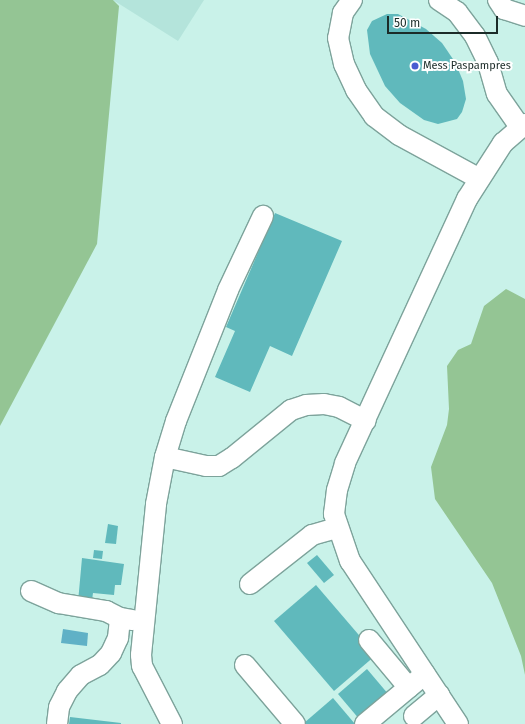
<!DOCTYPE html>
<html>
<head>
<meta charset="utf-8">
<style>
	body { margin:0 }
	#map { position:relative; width:525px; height:724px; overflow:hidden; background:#c9f2e9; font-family:"Fira Sans",sans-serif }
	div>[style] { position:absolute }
	.built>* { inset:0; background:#b4e4db }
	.forest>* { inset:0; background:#94c594 }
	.water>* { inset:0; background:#60b1c6 }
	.building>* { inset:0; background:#60b9bc }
	.roads { filter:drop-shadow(1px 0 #7da39b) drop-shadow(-1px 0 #7da39b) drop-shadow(0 1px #7da39b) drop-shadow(0 -1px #7da39b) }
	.minor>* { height:20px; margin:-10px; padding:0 10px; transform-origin:10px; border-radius:10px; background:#fff }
	.dots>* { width:11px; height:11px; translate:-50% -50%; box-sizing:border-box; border:2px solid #fff; border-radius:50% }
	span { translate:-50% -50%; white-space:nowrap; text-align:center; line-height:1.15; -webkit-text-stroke:4px #fff; paint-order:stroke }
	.poi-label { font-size:11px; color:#1b2b28 }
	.left { translate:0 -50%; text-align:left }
	.scale { position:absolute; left:387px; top:16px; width:111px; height:18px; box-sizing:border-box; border:2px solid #1b2b28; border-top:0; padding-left:5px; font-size:12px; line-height:14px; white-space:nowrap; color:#1b2b28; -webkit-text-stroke:3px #fff; paint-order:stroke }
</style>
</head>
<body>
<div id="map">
	<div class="built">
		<div style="clip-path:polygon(113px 0,204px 0,178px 41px)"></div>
	</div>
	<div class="forest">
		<div style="clip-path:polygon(0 0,113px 0,119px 6px,97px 244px,0 426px)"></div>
		<div style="clip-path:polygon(506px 289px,525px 299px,525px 675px,521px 656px,492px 583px,435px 499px,431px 467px,447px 425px,449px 409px,447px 366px,458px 350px,471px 344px,484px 306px)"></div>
	</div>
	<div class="water">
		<div style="clip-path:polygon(63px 629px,88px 633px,87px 646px,61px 643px)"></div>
	</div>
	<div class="building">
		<div style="clip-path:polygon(387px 14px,398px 14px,426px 29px,442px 43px,455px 62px,463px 81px,466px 99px,462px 112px,457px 119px,438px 124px,424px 120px,400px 103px,385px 86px,370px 54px,367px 30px,372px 21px)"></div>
		<div style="clip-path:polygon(275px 213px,342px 241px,292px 356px,270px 346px,250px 392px,215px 377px,235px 331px,226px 327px)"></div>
		<div style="clip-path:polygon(108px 524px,118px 526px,116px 544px,105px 543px)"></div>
		<div style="clip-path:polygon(94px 550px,103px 551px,102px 559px,93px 558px)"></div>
		<div style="clip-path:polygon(317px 555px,334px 575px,324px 583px,307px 563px)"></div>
		<div style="clip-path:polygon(82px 558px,124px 564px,121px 585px,115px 585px,114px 595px,93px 593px,90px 615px,77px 613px)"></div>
		<div style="clip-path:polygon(316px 585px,376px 655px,334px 691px,274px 621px)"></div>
		<div style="clip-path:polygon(367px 669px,389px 695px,360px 720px,338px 694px)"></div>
		<div style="clip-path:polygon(333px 698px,355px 724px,305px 724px,304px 723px)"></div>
		<div style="clip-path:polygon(70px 717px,121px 723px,121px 724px,69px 724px)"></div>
	</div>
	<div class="roads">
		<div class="minor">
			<div style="left:352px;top:0;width:16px;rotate:125deg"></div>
			<div style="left:343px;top:13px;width:25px;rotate:101deg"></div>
			<div style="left:338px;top:38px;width:27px;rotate:77deg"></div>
			<div style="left:344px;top:64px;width:29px;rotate:65deg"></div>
			<div style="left:356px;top:90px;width:32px;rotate:55deg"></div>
			<div style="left:374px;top:116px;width:31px;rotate:37deg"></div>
			<div style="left:399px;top:135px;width:90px;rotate:28.6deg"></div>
			<div style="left:439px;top:0;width:22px;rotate:34deg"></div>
			<div style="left:457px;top:12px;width:30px;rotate:53deg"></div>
			<div style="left:475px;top:36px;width:30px;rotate:64deg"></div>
			<div style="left:488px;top:63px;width:32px;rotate:74deg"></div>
			<div style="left:497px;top:94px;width:40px;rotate:55.1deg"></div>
			<div style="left:498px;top:0;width:11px;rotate:56deg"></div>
			<div style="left:504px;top:9px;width:22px;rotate:18deg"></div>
			<div style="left:165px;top:457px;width:42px;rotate:12.4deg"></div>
			<div style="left:206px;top:466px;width:13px"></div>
			<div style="left:219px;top:466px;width:15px;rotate:-32deg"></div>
			<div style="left:232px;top:458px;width:76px;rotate:-39.1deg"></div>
			<div style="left:291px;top:410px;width:16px;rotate:-18deg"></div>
			<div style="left:306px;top:405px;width:18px;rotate:-3deg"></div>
			<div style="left:324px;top:404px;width:15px;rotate:11deg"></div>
			<div style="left:339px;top:407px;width:30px;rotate:27deg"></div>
			<div style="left:250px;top:584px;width:79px;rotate:-38.3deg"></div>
			<div style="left:312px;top:535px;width:26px;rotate:-16deg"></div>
			<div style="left:31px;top:591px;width:30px;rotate:24deg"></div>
			<div style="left:58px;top:603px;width:49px;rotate:9.5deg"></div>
			<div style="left:106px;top:611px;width:16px;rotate:27deg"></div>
			<div style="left:120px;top:618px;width:13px;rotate:9deg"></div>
			<div style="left:369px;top:640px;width:62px;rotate:50.2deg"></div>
			<div style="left:245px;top:665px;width:77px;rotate:49.7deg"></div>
			<div style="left:414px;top:716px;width:33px;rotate:-40deg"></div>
			<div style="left:57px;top:724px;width:17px;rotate:-83deg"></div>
			<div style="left:59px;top:707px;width:18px;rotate:-63deg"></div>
			<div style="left:67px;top:691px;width:21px;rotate:-49deg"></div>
			<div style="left:81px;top:675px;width:21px;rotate:-28deg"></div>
			<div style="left:100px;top:665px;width:16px;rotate:-47deg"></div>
			<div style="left:111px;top:653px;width:17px;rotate:-65deg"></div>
			<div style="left:118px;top:638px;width:20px;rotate:-84deg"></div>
			<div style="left:172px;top:724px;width:65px;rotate:-117.3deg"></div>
			<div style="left:142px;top:666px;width:11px;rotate:-95deg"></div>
			<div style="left:141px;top:655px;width:152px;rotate:-84.3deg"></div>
			<div style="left:156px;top:504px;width:48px;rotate:-79.2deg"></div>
			<div style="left:165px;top:457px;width:38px;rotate:-73deg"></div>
			<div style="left:176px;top:421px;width:141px;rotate:-68.3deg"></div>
			<div style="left:228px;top:290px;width:82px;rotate:-64.7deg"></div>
			<div style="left:365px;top:724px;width:78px;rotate:-39.8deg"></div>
			<div style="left:458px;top:724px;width:196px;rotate:-123.5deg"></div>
			<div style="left:350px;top:561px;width:50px;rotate:-108.8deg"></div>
			<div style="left:334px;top:514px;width:24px;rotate:-83deg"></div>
			<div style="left:337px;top:490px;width:28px;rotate:-73deg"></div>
			<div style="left:345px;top:463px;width:291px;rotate:-65.2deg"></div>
			<div style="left:467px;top:199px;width:67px;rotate:-57.3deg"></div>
			<div style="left:503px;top:143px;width:29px;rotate:-41deg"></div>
		</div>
	</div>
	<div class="dots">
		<div style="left:415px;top:66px;background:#485cd1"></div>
	</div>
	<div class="poi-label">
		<span class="left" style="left:423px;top:66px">Mess Paspampres</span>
	</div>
	<div class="scale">50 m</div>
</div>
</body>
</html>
